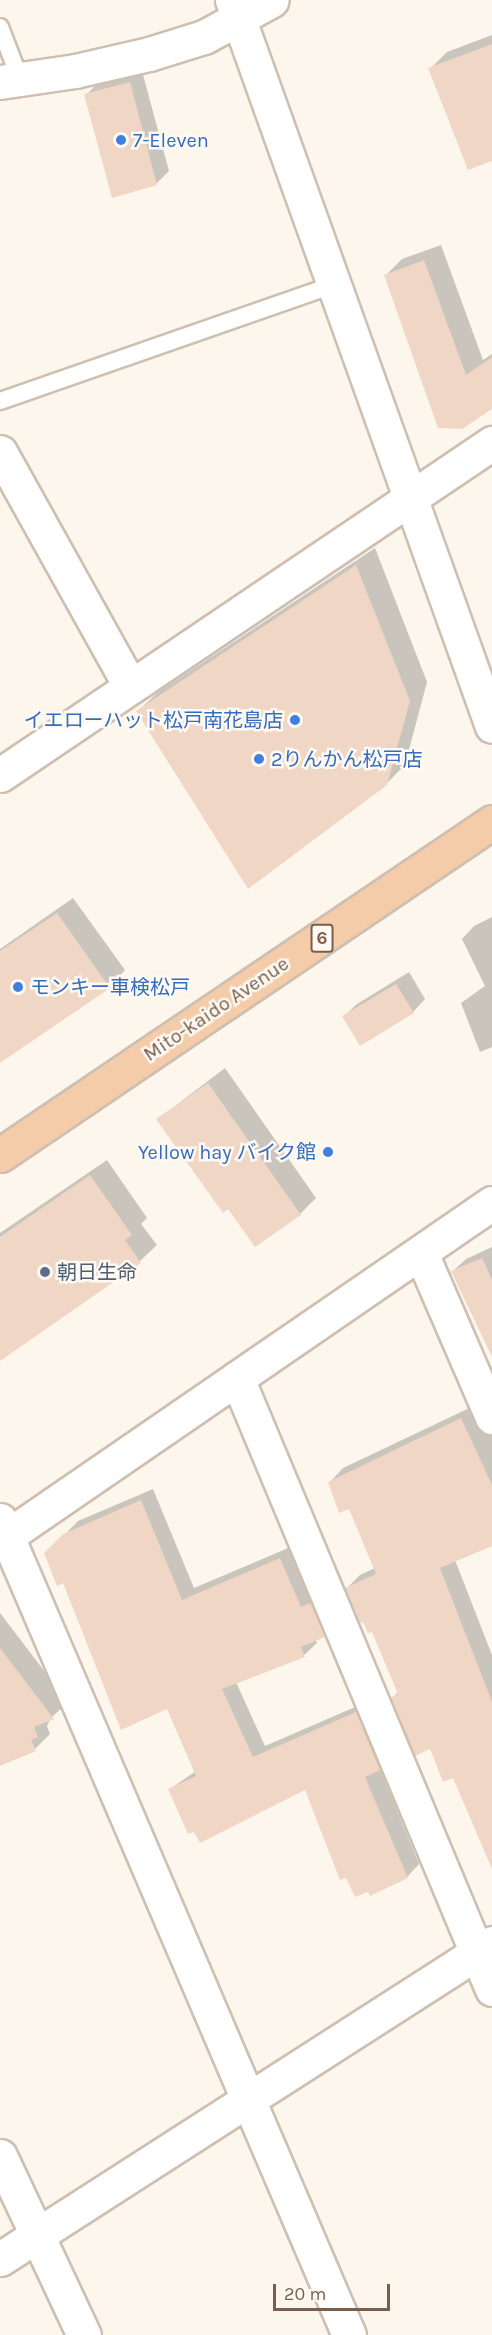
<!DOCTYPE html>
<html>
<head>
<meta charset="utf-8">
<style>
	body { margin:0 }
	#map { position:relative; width:492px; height:2335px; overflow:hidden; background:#fcf6ec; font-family:Karla,"Noto Sans JP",sans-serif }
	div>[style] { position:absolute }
	.shadow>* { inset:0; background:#0003 }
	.building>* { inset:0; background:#f0d7c5 }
	.roads { filter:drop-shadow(2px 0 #cebfb1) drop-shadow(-2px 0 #cebfb1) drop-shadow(0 2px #cebfb1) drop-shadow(0 -2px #cebfb1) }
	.service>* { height:16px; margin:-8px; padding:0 8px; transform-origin:8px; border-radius:8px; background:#fff }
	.minor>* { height:33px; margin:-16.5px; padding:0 16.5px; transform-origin:16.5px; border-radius:16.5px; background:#fff }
	.tertiary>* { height:33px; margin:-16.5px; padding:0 16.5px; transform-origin:16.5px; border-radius:16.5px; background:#fff }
	.trunk>* { height:33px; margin:-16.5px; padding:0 16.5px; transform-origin:16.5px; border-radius:16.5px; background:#f4cca9 }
	.dots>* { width:16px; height:16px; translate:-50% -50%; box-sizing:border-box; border:3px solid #fefaf3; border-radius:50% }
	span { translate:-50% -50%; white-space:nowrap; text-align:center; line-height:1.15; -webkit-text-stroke:5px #fefaf3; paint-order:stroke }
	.shield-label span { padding:2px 4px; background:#fefaf3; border:2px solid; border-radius:4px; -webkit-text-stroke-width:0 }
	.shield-label { font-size:18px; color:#775e4f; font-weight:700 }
	.shop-label { font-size:20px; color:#366cbe }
	.left { translate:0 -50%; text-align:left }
	.right { translate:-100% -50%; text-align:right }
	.street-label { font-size:20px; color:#775e4f }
	.service-label { font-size:20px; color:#4e5e75 }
	.scale { position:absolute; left:273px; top:2284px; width:117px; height:27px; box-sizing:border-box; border:3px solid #775e4f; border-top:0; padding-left:8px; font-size:18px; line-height:21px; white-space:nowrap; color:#775e4f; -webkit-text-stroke:4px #fefaf3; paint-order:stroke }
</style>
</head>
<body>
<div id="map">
	<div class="shadow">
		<div style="clip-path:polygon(492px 35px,492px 159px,430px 69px,447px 52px)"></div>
		<div style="clip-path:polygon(142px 71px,169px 171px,156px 184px,86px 95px,99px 82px)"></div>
		<div style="clip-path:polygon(441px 245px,483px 360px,492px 354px,492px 407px,462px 428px,386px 275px,402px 259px)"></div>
		<div style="clip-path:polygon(375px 548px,427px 682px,405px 765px,386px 784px,138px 711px,157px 693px)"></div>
		<div style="clip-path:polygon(73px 898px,125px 970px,109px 987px,0 1061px,0 949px)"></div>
		<div style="clip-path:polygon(492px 917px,492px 1047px,480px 1052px,461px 1003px,485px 986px,462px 939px,474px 926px)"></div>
		<div style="clip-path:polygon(409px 972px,425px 999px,413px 1012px,344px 1016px,357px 1004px)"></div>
		<div style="clip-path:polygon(225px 1068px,316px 1198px,300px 1214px,229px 1207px,158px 1119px)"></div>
		<div style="clip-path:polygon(107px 1160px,147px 1218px,141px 1224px,157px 1245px,140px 1261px,0 1359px,0 1233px)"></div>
		<div style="clip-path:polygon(492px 1247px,492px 1306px,453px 1271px,466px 1259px)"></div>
		<div style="clip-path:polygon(482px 1402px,492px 1421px,492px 1544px,455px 1560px,492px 1655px,492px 1866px,454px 1776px,392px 1698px,399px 1691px,373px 1630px,347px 1588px,360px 1575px,375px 1568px,350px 1507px,330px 1482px,343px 1468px)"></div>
		<div style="clip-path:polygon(153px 1489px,194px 1588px,293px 1546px,336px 1623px,315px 1639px,317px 1643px,304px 1655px,236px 1682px,265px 1746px,369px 1701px,392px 1757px,380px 1769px,419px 1864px,407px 1877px,369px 1890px,347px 1876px,306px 1788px,170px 1789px,196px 1771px,167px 1707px,64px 1581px,46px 1554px,78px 1521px)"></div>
		<div style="clip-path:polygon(0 1613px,68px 1702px,51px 1718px,47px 1726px,50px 1734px,35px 1749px,0 1762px)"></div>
	</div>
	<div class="building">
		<div style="clip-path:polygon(492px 44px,492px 161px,468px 170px,428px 68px)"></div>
		<div style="clip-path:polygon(130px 82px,157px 185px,112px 198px,84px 94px)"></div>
		<div style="clip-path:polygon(424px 260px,466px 375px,492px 357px,492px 409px,462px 429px,438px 428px,384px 275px)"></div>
		<div style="clip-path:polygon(356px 565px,410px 701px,387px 785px,248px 889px,136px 711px)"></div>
		<div style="clip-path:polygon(57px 913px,110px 988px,0 1063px,0 951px)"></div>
		<div style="clip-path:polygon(396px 984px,414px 1013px,360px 1046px,342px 1016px)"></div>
		<div style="clip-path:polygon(208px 1083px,301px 1215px,255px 1247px,228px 1209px,223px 1213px,156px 1119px)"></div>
		<div style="clip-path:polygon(90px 1175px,132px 1235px,125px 1240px,141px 1263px,0 1361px,0 1237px)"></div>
		<div style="clip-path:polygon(482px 1258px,492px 1280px,492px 1357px,451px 1271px)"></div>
		<div style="clip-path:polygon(461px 1418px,492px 1485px,492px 1546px,440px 1568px,492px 1702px,492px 1869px,453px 1778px,443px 1782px,430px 1749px,415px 1756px,391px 1697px,398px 1694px,372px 1632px,368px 1633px,363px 1622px,360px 1623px,345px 1588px,376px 1574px,349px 1509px,339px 1513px,328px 1482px)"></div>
		<div style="clip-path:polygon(141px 1500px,182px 1600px,280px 1558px,301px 1607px,311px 1603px,325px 1637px,301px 1647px,305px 1657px,222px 1689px,253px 1757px,356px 1712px,380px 1770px,365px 1777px,408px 1878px,370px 1896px,368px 1892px,355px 1897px,346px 1878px,340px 1880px,305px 1790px,200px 1843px,194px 1832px,188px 1834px,168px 1789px,196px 1776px,167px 1709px,121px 1730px,63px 1583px,57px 1586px,44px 1553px,63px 1534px)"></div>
		<div style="clip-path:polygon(0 1648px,54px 1719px,34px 1727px,38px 1737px,31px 1740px,36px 1751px,0 1766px)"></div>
	</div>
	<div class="roads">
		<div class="service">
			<div style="left:0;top:27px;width:56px;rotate:69deg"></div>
			<div style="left:0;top:401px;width:353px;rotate:-19.2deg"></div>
		</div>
		<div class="minor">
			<div style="left:0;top:82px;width:76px;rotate:-8.3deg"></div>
			<div style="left:75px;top:71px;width:76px;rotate:-12.9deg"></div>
			<div style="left:149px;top:54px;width:58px;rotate:-17.2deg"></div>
			<div style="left:204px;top:37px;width:77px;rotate:-28.6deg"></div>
			<div style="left:0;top:452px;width:268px;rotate:60.9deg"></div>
			<div style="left:0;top:775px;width:594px;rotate:-34.01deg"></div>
			<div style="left:421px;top:1253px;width:179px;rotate:66.6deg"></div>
			<div style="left:237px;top:1378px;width:662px;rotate:67.35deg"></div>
			<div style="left:0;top:1520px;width:887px;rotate:66.82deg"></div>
			<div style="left:0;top:1541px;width:597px;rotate:-34.49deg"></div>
			<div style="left:0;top:2156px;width:198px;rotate:64.9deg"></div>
			<div style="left:0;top:2259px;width:585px;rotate:-32.71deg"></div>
		</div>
		<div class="tertiary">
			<div style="left:232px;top:0;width:771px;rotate:70.3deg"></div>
		</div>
		<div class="trunk">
			<div style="left:0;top:1155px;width:594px;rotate:-34.09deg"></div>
		</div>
	</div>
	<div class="dots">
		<div style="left:121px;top:140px;background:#3f7fe0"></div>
		<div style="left:295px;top:720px;background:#3f7fe0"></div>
		<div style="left:259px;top:759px;background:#3f7fe0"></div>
		<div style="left:18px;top:987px;background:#3f7fe0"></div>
		<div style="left:328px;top:1152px;background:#3f7fe0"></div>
		<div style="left:45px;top:1272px;background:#5c6f8a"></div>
	</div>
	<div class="shield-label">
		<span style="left:322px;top:938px">6</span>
	</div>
	<div class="shop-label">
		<span class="left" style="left:133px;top:140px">7-Eleven</span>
		<span class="right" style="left:283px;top:720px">イエローハット松戸南花島店</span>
		<span class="left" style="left:271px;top:759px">2りんかん松戸店</span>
		<span class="left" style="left:30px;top:987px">モンキー車検松戸</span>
		<span class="right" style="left:316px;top:1152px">Yellow hay バイク館</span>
	</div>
	<div class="street-label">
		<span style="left:216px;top:1009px;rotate:-34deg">Mito-kaido Avenue</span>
	</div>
	<div class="service-label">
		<span class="left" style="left:57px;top:1272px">朝日生命</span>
	</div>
	<div class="scale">20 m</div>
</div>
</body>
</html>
